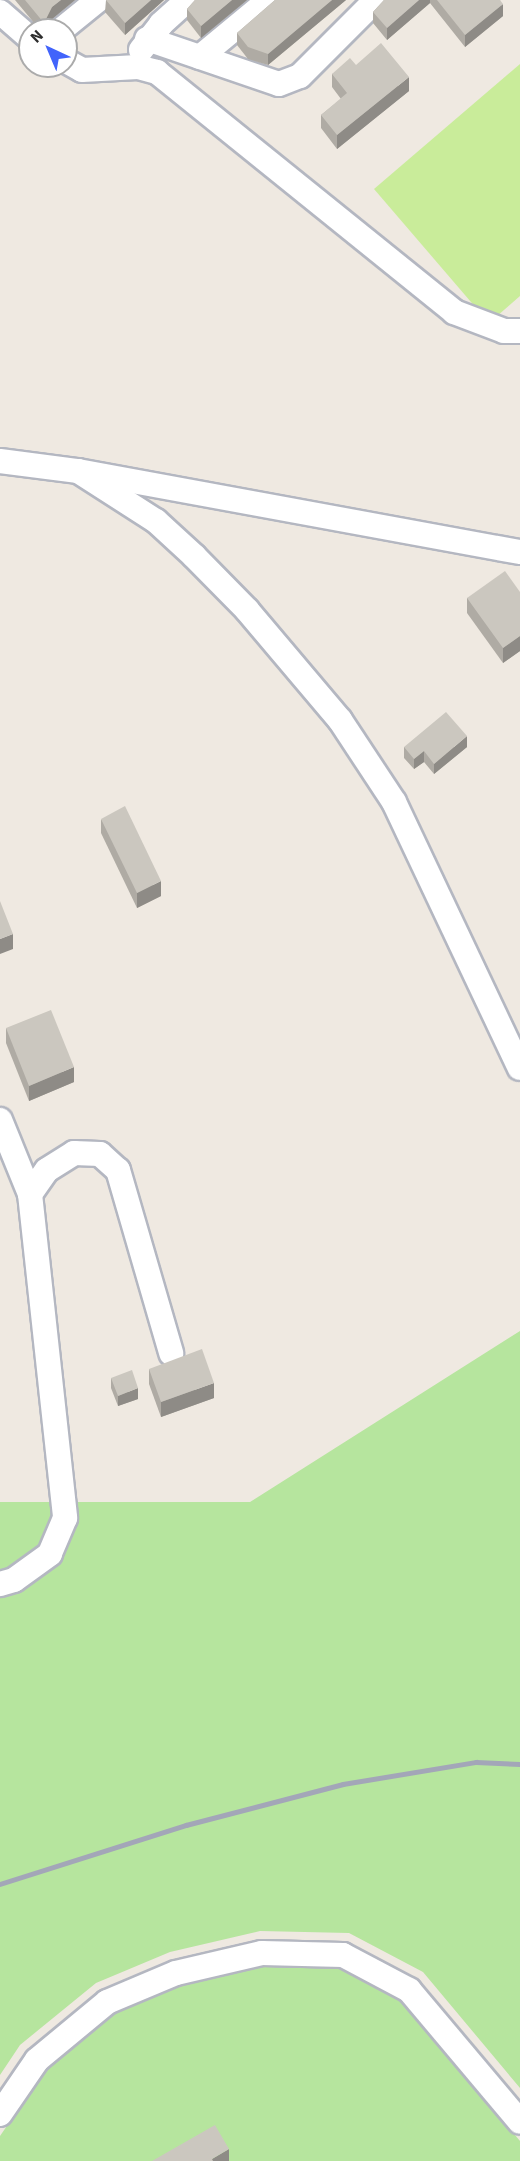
<!DOCTYPE html>
<html>
<head>
<meta charset="utf-8">
<style>
	body { margin:0 }
	#map { position:relative; width:520px; height:2161px; overflow:hidden; background:#efe9e1; font-family:"Source Sans 3",sans-serif }
	div>[style] { position:absolute }
	.green>* { inset:0; background:#b6e59e }
	.pitch>* { inset:0; background:#c9ec9a }
	.roads { filter:drop-shadow(2px 0 #b4b7c1) drop-shadow(-2px 0 #b4b7c1) drop-shadow(0 2px #b4b7c1) drop-shadow(0 -2px #b4b7c1) }
	.minor>* { height:24px; margin:-12px; padding:0 12px; transform-origin:12px; border-radius:12px; background:#fff }
	.rail>* { height:4.5px; margin:-2.25px; padding:0 2.25px; transform-origin:2.25px; border-radius:2.25px; background:#a3a6b8 }
	.wall>* { inset:0; background:#afaba4 }
	.shaded-wall>* { inset:0; background:#8e8b86 }
	.building>* { inset:0; background:#cbc7bf }
	span { translate:-50% -50%; white-space:nowrap; text-align:center; line-height:1.15; -webkit-text-stroke:5px #fff; paint-order:stroke }
	.north { position:absolute; left:18px; top:18px; width:60px; height:60px; box-sizing:border-box; background:#fff; border:2px solid #ababab; border-radius:50%; rotate:316deg; font-size:16px; font-weight:700; line-height:24px; text-align:center; color:#2e2e2e }
	.north::after { content:''; display:block; margin:auto; width:21px; height:27px; background:#4264fb; clip-path:polygon(50% 0,100% 100%,50% 72%,0 100%) }
</style>
</head>
<body>
<div id="map">
	<div class="green">
		<div style="clip-path:polygon(520px 1331px,520px 2088px,423px 1972px,349px 1933px,260px 1931px,170px 1952px,96px 1983px,20px 2045px,0 2075px,0 1502px,250px 1502px)"></div>
		<div style="clip-path:polygon(263px 1965px,340px 1967px,401px 2000px,520px 2141px,520px 2161px,0 2161px,0 2136px,46px 2069px,114px 2013px,180px 1985px)"></div>
	</div>
	<div class="pitch">
		<div style="clip-path:polygon(520px 64px,520px 296px,489px 323px,374px 189px)"></div>
	</div>
	<div class="roads">
		<div class="minor">
			<div style="left:0;top:12px;width:40px;rotate:41deg"></div>
			<div style="left:61px;top:30px;width:48px;rotate:-39deg"></div>
			<div style="left:147px;top:39px;width:139px;rotate:18.8deg"></div>
			<div style="left:279px;top:84px;width:22px;rotate:-21deg"></div>
			<div style="left:300px;top:76px;width:107px;rotate:-45deg"></div>
			<div style="left:141px;top:50px;width:33px;rotate:-52deg"></div>
			<div style="left:161px;top:24px;width:36px;rotate:-42deg"></div>
			<div style="left:200px;top:57px;width:89px;rotate:-39.6deg"></div>
			<div style="left:66px;top:61px;width:18px;rotate:29deg"></div>
			<div style="left:82px;top:70px;width:56px;rotate:-3.1deg"></div>
			<div style="left:138px;top:67px;width:20px;rotate:15deg"></div>
			<div style="left:157px;top:72px;width:382px;rotate:38.9deg"></div>
			<div style="left:454px;top:312px;width:53px;rotate:20.8deg"></div>
			<div style="left:504px;top:331px;width:16px"></div>
			<div style="left:0;top:461px;width:79px;rotate:7.3deg"></div>
			<div style="left:78px;top:471px;width:449px;rotate:10.4deg"></div>
			<div style="left:78px;top:471px;width:93px;rotate:32.7deg"></div>
			<div style="left:156px;top:521px;width:52px;rotate:42.6deg"></div>
			<div style="left:194px;top:556px;width:76px;rotate:45.5deg"></div>
			<div style="left:247px;top:610px;width:144px;rotate:49.8deg"></div>
			<div style="left:340px;top:720px;width:98px;rotate:56.6deg"></div>
			<div style="left:394px;top:802px;width:294px;rotate:64.7deg"></div>
			<div style="left:0;top:1120px;width:80px;rotate:67.9deg"></div>
			<div style="left:30px;top:1194px;width:326px;rotate:83.8deg"></div>
			<div style="left:65px;top:1518px;width:39px;rotate:113deg"></div>
			<div style="left:50px;top:1554px;width:44px;rotate:144.2deg"></div>
			<div style="left:14px;top:1580px;width:15px;rotate:164deg"></div>
			<div style="left:30px;top:1194px;width:29px;rotate:-55deg"></div>
			<div style="left:47px;top:1170px;width:32px;rotate:-32deg"></div>
			<div style="left:74px;top:1153px;width:26px;rotate:2deg"></div>
			<div style="left:100px;top:1154px;width:24px;rotate:42deg"></div>
			<div style="left:118px;top:1170px;width:191px;rotate:73.8deg"></div>
			<div style="left:0;top:2114px;width:65px;rotate:-55.6deg"></div>
			<div style="left:37px;top:2060px;width:91px;rotate:-39.6deg"></div>
			<div style="left:107px;top:2002px;width:75px;rotate:-22.8deg"></div>
			<div style="left:176px;top:1973px;width:88px;rotate:-13.1deg"></div>
			<div style="left:262px;top:1953px;width:81px;rotate:1.4deg"></div>
			<div style="left:343px;top:1955px;width:75px;rotate:27.9deg"></div>
			<div style="left:409px;top:1990px;width:172px;rotate:49.9deg"></div>
		</div>
	</div>
	<div class="rail">
		<div style="left:0;top:1884px;width:195px;rotate:-17.6deg"></div>
		<div style="left:186px;top:1825px;width:162px;rotate:-14.6deg"></div>
		<div style="left:343px;top:1784px;width:135px;rotate:-9.4deg"></div>
		<div style="left:476px;top:1762px;width:44px;rotate:2.6deg"></div>
	</div>
	<div class="wall">
		<div style="clip-path:polygon(15px 0,75px 0,52px 19px,47px 30px,40px 30px)"></div>
		<div style="clip-path:polygon(106px 0,164px 0,125px 35px,105px 12px)"></div>
		<div style="clip-path:polygon(195px 0,247px 0,201px 38px,187px 20px,187px 9px)"></div>
		<div style="clip-path:polygon(275px 0,346px 0,268px 65px,248px 59px,237px 45px,237px 33px)"></div>
		<div style="clip-path:polygon(384px 0,500px 0,503px 16px,465px 47px,430px 3px,387px 40px,373px 23px,373px 12px)"></div>
		<div style="clip-path:polygon(356px 65px,409px 91px,337px 149px,321px 128px,321px 115px,341px 99px,332px 87px,332px 74px)"></div>
		<div style="clip-path:polygon(520px 592px,520px 651px,503px 663px,467px 613px,467px 598px)"></div>
		<div style="clip-path:polygon(404px 747px,467px 747px,434px 774px,424px 762px,414px 769px,404px 758px)"></div>
		<div style="clip-path:polygon(101px 819px,161px 896px,137px 908px,101px 833px)"></div>
		<div style="clip-path:polygon(6px 1028px,74px 1082px,29px 1101px,6px 1043px)"></div>
		<div style="clip-path:polygon(149px 1369px,214px 1398px,161px 1417px,149px 1384px)"></div>
		<div style="clip-path:polygon(111px 1378px,138px 1399px,118px 1406px,111px 1388px)"></div>
	</div>
	<div class="shaded-wall">
		<div style="clip-path:polygon(61px 0,75px 0,52px 19px,47px 30px,44px 30px,44px 23px,52px 7px)"></div>
		<div style="clip-path:polygon(151px 0,164px 0,125px 35px,125px 23px)"></div>
		<div style="clip-path:polygon(232px 0,247px 0,201px 38px,201px 26px)"></div>
		<div style="clip-path:polygon(332px 0,346px 0,268px 65px,268px 54px)"></div>
		<div style="clip-path:polygon(419px 0,430px 0,430px 3px,387px 40px,387px 28px)"></div>
		<div style="clip-path:polygon(503px 4px,503px 16px,465px 47px,465px 35px)"></div>
		<div style="clip-path:polygon(409px 77px,409px 91px,337px 149px,337px 135px)"></div>
		<div style="clip-path:polygon(520px 636px,520px 651px,503px 663px,503px 648px)"></div>
		<div style="clip-path:polygon(467px 736px,467px 747px,434px 774px,434px 764px)"></div>
		<div style="clip-path:polygon(424px 751px,424px 762px,414px 769px,414px 759px)"></div>
		<div style="clip-path:polygon(161px 881px,161px 896px,137px 908px,137px 893px)"></div>
		<div style="clip-path:polygon(13px 934px,13px 949px,0 954px,0 939px)"></div>
		<div style="clip-path:polygon(74px 1067px,74px 1082px,29px 1101px,29px 1086px)"></div>
		<div style="clip-path:polygon(214px 1383px,214px 1398px,161px 1417px,161px 1402px)"></div>
		<div style="clip-path:polygon(138px 1388px,138px 1399px,118px 1406px,118px 1396px)"></div>
		<div style="clip-path:polygon(229px 2149px,229px 2161px,212px 2161px,212px 2159px)"></div>
	</div>
	<div class="building">
		<div style="clip-path:polygon(25px 0,61px 0,52px 7px,44px 23px)"></div>
		<div style="clip-path:polygon(106px 0,151px 0,125px 23px)"></div>
		<div style="clip-path:polygon(195px 0,232px 0,201px 26px,187px 9px)"></div>
		<div style="clip-path:polygon(275px 0,332px 0,268px 54px,248px 47px,237px 33px)"></div>
		<div style="clip-path:polygon(384px 0,419px 0,387px 28px,373px 12px)"></div>
		<div style="clip-path:polygon(437px 0,500px 0,503px 4px,465px 35px)"></div>
		<div style="clip-path:polygon(381px 43px,409px 77px,337px 135px,321px 115px,347px 93px,332px 74px,350px 58px,356px 65px)"></div>
		<div style="clip-path:polygon(505px 571px,520px 592px,520px 636px,503px 648px,467px 598px)"></div>
		<div style="clip-path:polygon(446px 712px,467px 736px,434px 764px,424px 751px,414px 759px,404px 747px)"></div>
		<div style="clip-path:polygon(125px 806px,161px 881px,137px 893px,101px 819px)"></div>
		<div style="clip-path:polygon(0 901px,13px 934px,0 939px)"></div>
		<div style="clip-path:polygon(51px 1010px,74px 1067px,29px 1086px,6px 1028px)"></div>
		<div style="clip-path:polygon(202px 1349px,214px 1383px,161px 1402px,149px 1369px)"></div>
		<div style="clip-path:polygon(132px 1370px,138px 1388px,118px 1396px,111px 1378px)"></div>
		<div style="clip-path:polygon(215px 2125px,229px 2149px,212px 2159px,213px 2161px,152px 2161px)"></div>
	</div>
	<div class="north">N</div>
</div>
</body>
</html>
